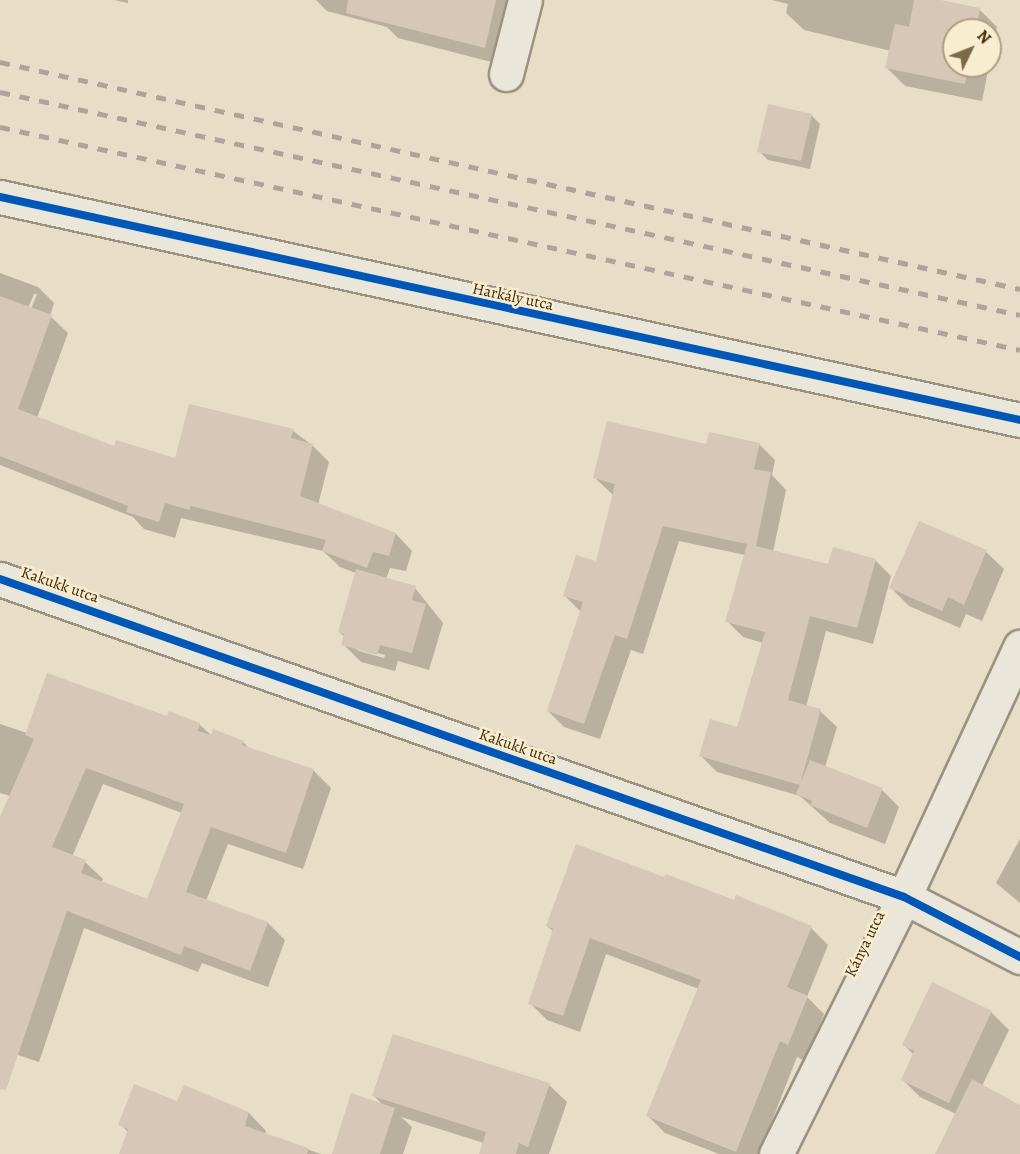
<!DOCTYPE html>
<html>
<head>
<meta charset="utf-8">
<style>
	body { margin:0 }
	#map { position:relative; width:1020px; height:1154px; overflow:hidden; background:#e8ddc6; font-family:Alegreya,serif }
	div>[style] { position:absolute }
	.shadow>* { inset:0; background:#0003 }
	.building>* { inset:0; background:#d7c7b7 }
	.roads { filter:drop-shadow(2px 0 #9b9280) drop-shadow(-2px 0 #9b9280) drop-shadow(0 2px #9b9280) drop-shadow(0 -2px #9b9280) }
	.minor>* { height:33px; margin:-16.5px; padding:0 16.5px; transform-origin:16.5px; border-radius:16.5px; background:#ebe6da }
	.rail>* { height:4.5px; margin-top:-2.25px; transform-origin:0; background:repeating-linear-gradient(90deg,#aca598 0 10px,transparent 0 20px) }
	.cycleway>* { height:8px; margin:-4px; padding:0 4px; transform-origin:4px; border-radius:4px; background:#0057b8 }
	span { translate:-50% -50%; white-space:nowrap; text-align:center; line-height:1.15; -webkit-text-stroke:5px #f9edd1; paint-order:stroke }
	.street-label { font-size:16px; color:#422b08 }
	.north { position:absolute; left:942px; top:18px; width:60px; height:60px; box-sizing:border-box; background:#f9edd1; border:2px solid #b09f81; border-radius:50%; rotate:47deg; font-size:16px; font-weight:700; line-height:24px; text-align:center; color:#422b08 }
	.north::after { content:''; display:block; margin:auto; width:21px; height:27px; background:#7c694a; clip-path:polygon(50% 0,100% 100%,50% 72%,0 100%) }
</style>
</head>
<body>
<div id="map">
	<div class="shadow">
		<div style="clip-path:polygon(114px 0,128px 0,128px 3px)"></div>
		<div style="clip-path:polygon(316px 0,517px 0,503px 65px,398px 38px,387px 27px,327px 11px)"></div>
		<div style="clip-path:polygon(772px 0,933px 0,979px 9px,997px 27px,990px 63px,990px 30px,954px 30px,954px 66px,989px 66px,982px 101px,905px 86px,887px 68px,891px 51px,804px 30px,786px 13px,788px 4px)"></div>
		<div style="clip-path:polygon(811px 115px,820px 124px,810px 169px,768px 160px,759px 151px)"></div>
		<div style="clip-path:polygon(evenodd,0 273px,38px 287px,54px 303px,50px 316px,68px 333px,37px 418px,115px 448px,176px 460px,293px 431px,312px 445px,329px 462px,318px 505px,396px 534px,412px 551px,406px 571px,390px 568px,386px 579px,415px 588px,443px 623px,429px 670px,398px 661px,395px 671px,361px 662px,343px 644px,345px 637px,339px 632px,356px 573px,340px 567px,323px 551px,181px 518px,175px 538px,144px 529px,133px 517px,0 465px,0 273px,34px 294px,37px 294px,29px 314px,26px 313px,34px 294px,0 273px,354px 647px,385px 655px,384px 658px,359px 651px,354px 647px)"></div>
		<div style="clip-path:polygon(759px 444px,775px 460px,772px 475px,786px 490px,773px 552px,830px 566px,875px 560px,891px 576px,873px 644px,826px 631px,806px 707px,820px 711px,837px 727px,825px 767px,882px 790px,899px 807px,885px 844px,830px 823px,800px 796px,717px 772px,701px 756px,738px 729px,763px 643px,743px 637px,727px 621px,745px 555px,679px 541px,643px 654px,631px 650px,600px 739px,564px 727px,548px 711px,581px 612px,565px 596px,597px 563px,613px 495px,595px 478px,707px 446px)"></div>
		<div style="clip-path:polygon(919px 523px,986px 552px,1004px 569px,982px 621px,966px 614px,960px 628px,909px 606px,891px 588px)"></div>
		<div style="clip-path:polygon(evenodd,168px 718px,199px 724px,212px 736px,243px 742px,250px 749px,313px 770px,331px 788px,303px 869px,228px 844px,206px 901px,268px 923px,285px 940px,268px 987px,202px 963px,198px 972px,84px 928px,39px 1062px,0 1049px,0 821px,10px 796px,0 793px,0 724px,27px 733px,168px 718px,103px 784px,182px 813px,148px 901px,101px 883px,103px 879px,85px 862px,72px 857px,103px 784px)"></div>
		<div style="clip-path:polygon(1020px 839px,1020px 903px,996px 883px)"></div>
		<div style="clip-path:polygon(665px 879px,811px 928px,828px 945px,807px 997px,824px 1014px,805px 1061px,797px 1057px,759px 1154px,719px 1154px,665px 1133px,648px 1116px,699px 989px,606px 954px,580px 1032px,547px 1020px,530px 1003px,554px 932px,547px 926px)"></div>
		<div style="clip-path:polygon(991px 1012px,1009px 1030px,982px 1086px,1020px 1106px,1020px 1154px,936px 1154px,956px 1114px,920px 1097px,903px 1080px,914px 1055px,904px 1045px)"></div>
		<div style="clip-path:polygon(549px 1085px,567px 1102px,549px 1154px,480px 1154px,484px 1143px,401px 1117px,412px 1127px,403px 1154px,333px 1154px,384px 1106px,374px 1096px)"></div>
		<div style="clip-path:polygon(178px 1103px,249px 1113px,266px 1131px,265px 1135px,321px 1154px,120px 1154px,129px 1133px,120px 1124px)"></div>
	</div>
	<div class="building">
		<div style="clip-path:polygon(348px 0,496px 0,485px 48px,346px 13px)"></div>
		<div style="clip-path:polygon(914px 0,941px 0,980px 8px,976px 30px,954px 30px,954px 66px,969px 66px,965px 84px,885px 68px,895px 24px,909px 27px)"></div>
		<div style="clip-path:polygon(768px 104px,812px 114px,801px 161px,757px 152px)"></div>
		<div style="clip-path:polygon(0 296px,52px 315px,18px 409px,114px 446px,116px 440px,175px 458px,189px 404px,294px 429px,291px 438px,313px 444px,300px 496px,396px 533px,389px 556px,373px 552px,367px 568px,322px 551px,326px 540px,191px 506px,189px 510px,165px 503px,159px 522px,126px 512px,128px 506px,0 456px)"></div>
		<div style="clip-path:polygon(607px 421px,706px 444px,709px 432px,760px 443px,754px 469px,771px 472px,756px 546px,828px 564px,833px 547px,876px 559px,857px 628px,810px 616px,788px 700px,821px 709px,800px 785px,699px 756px,710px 719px,737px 727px,765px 632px,725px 622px,747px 544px,663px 526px,627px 639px,615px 635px,584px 724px,547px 711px,583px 602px,563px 596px,576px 555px,596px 561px,615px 484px,593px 478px)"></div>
		<div style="clip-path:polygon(919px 521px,987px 550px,964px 605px,948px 597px,942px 611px,889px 588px)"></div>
		<div style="clip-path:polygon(356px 569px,416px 586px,412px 600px,426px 604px,412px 653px,380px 645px,377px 655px,341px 645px,344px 634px,338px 632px)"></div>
		<div style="clip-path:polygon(evenodd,47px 673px,167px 716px,169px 711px,200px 723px,198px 731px,211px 735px,213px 729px,244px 741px,242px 745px,314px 769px,286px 853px,211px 827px,186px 892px,268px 922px,250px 971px,184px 946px,181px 955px,67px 911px,6px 1090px,0 1089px,0 817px,34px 739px,25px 735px,47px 673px,86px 768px,184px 804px,147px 899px,81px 873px,86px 860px,52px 847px,86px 768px)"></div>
		<div style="clip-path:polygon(810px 760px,883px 788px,867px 828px,810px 805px,812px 801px,796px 794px)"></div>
		<div style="clip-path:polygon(576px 844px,664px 877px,666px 874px,734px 900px,736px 895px,812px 926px,787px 987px,808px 996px,788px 1045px,780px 1041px,736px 1152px,646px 1116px,701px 980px,590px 938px,563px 1016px,528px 1004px,553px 929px,546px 926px)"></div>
		<div style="clip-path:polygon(932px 982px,992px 1011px,949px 1103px,901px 1080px,914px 1051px,902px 1045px)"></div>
		<div style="clip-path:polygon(393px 1034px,550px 1083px,528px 1147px,519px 1143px,516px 1154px,479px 1154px,486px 1132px,372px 1096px)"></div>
		<div style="clip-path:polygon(972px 1079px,1020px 1105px,1020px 1154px,935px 1154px)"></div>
		<div style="clip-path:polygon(134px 1084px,177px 1101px,184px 1085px,249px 1112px,245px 1126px,308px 1148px,307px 1154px,119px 1154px,128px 1129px,118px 1125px)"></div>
		<div style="clip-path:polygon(351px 1093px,395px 1108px,380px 1154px,332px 1154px)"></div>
	</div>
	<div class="roads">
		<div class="minor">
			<div style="left:506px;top:74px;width:76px;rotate:-75.6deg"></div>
			<div style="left:0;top:197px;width:1044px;rotate:12.33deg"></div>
			<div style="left:0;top:579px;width:958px;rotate:19.38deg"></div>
			<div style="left:904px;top:897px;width:131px;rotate:27.3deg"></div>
			<div style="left:776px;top:1154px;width:287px;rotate:-63.5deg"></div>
			<div style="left:904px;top:897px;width:276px;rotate:-65.1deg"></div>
		</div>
	</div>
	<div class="rail">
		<div style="left:0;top:62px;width:1045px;rotate:12.55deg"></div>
		<div style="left:0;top:92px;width:1044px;rotate:12.33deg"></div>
		<div style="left:0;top:127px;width:1044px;rotate:12.33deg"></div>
	</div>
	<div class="cycleway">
		<div style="left:0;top:197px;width:1044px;rotate:12.33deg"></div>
		<div style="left:0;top:579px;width:958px;rotate:19.38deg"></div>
		<div style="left:904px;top:897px;width:131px;rotate:27.3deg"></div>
	</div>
	<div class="street-label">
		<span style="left:513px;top:297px;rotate:12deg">Harkály utca</span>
		<span style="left:60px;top:585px;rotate:19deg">Kakukk utca</span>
		<span style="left:518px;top:747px;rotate:19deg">Kakukk utca</span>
		<span style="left:865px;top:944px;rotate:-64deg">Kánya utca</span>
	</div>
	<div class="north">N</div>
</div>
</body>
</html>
